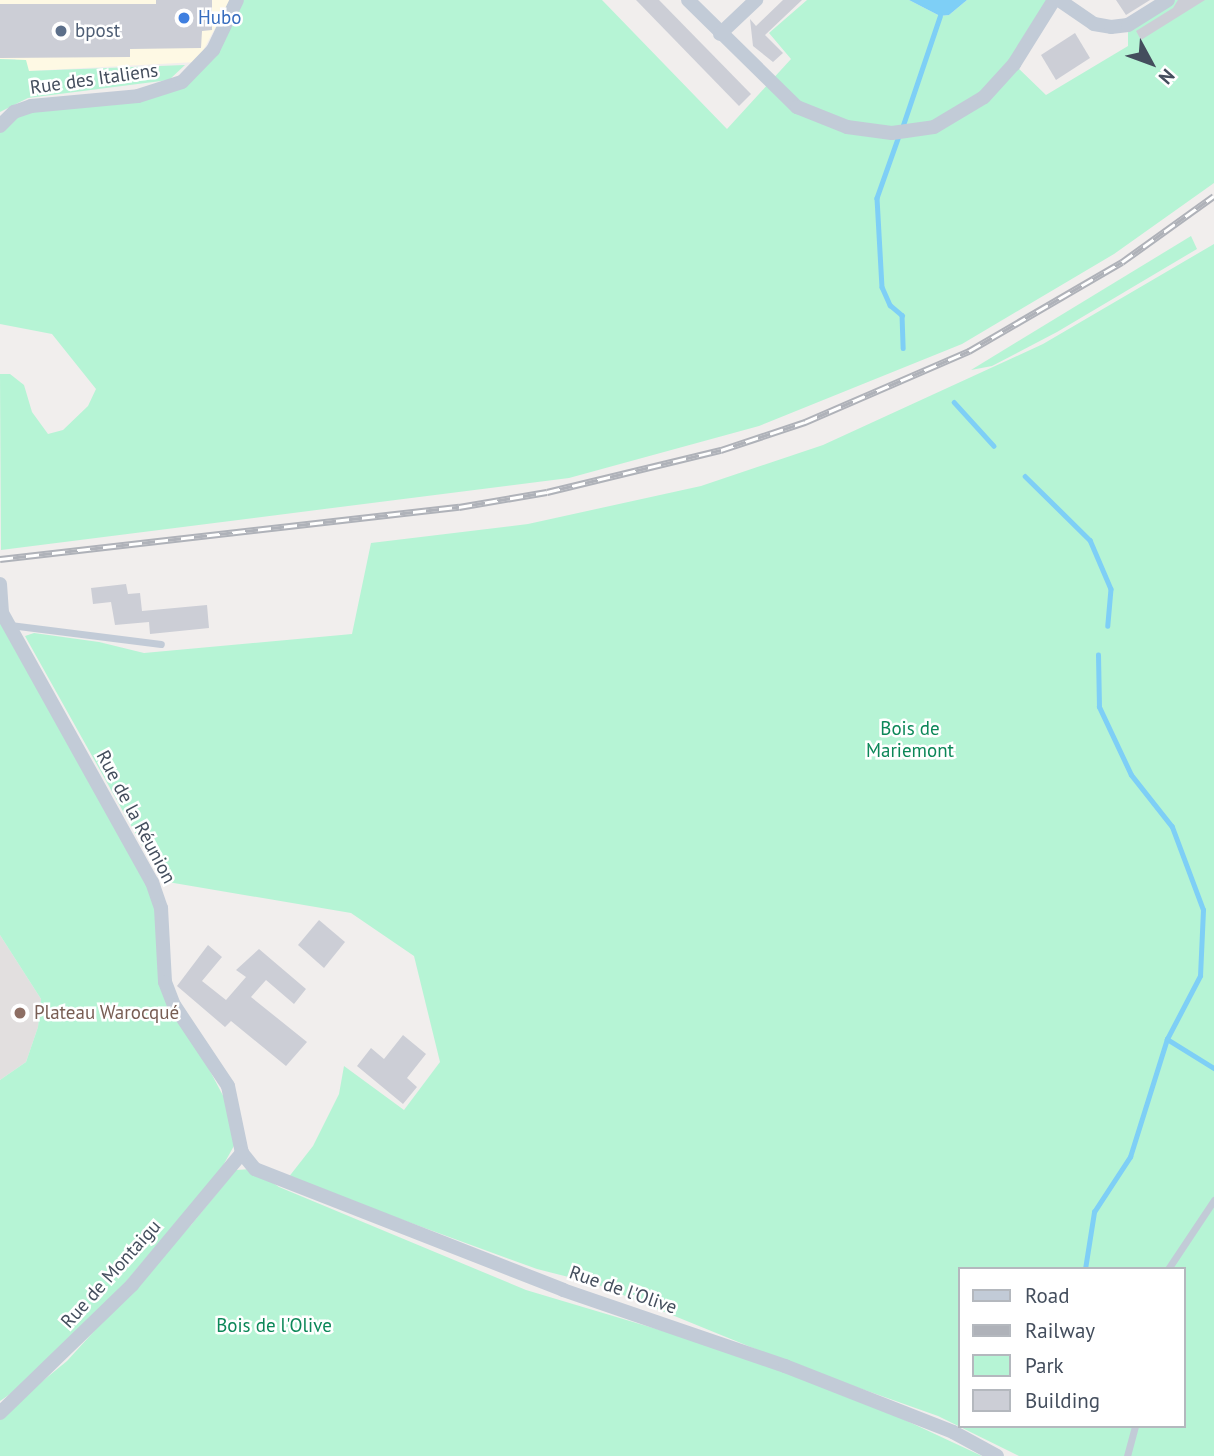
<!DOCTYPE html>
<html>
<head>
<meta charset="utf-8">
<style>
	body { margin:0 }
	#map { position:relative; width:1214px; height:1456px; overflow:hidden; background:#f1eeed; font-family:"PT Sans",sans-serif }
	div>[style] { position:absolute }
	.commercial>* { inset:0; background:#fef9e4 }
	.education>* { inset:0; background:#e2dfdf }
	.green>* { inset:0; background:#b6f4d5 }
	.water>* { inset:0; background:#7ecff6 }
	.stream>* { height:4.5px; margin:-2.25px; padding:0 2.25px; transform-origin:2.25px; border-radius:2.25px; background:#7ecff6 }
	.building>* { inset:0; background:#ccced6 }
	.service>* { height:7px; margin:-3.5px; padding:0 3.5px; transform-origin:3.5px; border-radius:3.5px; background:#c2cbd7 }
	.minor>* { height:14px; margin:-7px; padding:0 7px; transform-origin:7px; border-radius:7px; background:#c2cbd7 }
	.rail>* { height:7px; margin-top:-3.5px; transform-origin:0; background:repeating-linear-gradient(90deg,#fff 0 13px,#afb2b9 0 26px); box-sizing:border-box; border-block:2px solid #afb2b9 }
	.dots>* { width:19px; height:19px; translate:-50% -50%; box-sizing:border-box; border:4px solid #fff; border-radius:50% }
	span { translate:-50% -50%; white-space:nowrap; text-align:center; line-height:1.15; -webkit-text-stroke:5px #fff; paint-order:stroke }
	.shop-label { font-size:19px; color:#366cbe }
	.left { translate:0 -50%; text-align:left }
	.service-label { font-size:19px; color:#4e5e75 }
	.street-label { font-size:19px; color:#444e5d }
	.park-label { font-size:19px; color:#0c8758 }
	.education-label { font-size:19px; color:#785e54 }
	.legend { position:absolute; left:958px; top:1267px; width:228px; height:161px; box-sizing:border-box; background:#fff; border:2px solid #b4b8be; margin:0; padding:9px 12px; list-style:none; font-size:21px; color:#444e5d }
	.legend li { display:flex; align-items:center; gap:14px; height:35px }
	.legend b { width:35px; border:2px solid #b4b8be }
	.north { position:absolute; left:1116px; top:28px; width:70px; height:70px; -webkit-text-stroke:5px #fff; paint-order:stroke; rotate:131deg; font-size:19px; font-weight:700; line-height:28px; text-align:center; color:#444e5d }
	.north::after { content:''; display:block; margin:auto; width:24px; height:32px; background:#444e5d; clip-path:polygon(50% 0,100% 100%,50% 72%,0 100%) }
</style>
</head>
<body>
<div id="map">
	<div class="commercial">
		<div style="clip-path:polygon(0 0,230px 0,197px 62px,28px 71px,15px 59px,0 59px)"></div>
	</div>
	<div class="education">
		<div style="clip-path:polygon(0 935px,41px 999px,38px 1027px,26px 1062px,0 1080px)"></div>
	</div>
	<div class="green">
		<div style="clip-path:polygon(237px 0,602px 0,727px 129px,791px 59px,769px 33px,807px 0,909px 0,940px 16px,949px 15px,967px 0,1054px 0,1014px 64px,1046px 95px,1128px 46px,1128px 25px,1168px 0,1214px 0,1214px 183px,1114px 254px,962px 344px,759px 426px,569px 478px,1px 550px,0 374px,10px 374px,24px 385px,32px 412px,48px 434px,63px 430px,88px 406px,96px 389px,52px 334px,0 324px,0 126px,14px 112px,138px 96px,193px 73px)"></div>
		<div style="clip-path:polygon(0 59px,26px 60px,29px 71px,185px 65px,169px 80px,28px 98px,0 112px)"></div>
		<div style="clip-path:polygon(1191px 236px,1197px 249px,1057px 332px,992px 366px,971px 370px)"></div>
		<div style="clip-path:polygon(evenodd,1214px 244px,1214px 1456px,1019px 1456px,938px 1416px,797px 1366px,596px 1284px,537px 1269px,288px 1178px,313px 1146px,339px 1094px,344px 1066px,404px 1110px,440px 1062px,414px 956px,351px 913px,162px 881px,25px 636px,34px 633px,99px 642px,144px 653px,352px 634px,371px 543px,528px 524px,701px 486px,823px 445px,1043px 344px,1214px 244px,960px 1269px,1184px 1269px,1184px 1426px,960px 1426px,960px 1269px)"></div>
		<div style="clip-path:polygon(0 613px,153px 891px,161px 978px,229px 1107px,235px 1144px,220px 1171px,90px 1324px,32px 1379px,0 1401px,0 1080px,26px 1062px,38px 1027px,41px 999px,0 935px)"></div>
		<div style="clip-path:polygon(252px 1169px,279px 1187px,526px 1290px,690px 1339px,862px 1400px,982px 1456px,0 1456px,0 1416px,67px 1361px,191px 1225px,236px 1170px)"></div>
	</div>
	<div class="water">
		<div style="clip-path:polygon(909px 0,967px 0,949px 15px,940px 16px)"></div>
	</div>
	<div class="stream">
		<div style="left:902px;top:128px;width:118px;rotate:-71.3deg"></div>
		<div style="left:899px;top:136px;width:66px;rotate:109.5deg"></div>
		<div style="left:877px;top:198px;width:89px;rotate:86.8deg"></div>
		<div style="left:882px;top:287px;width:20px;rotate:66deg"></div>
		<div style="left:890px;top:305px;width:16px;rotate:40deg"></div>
		<div style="left:902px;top:315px;width:33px;rotate:88deg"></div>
		<div style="left:954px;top:402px;width:59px;rotate:47.7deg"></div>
		<div style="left:1025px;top:476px;width:91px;rotate:44.6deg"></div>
		<div style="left:1090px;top:540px;width:53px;rotate:66.8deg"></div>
		<div style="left:1111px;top:589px;width:37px;rotate:95deg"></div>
		<div style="left:1167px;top:1039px;width:55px;rotate:31.7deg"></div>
		<div style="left:1085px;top:1269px;width:58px;rotate:-81deg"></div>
		<div style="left:1094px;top:1212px;width:66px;rotate:-56.8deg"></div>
		<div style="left:1130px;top:1157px;width:124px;rotate:-72.6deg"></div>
		<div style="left:1167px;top:1039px;width:71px;rotate:-62.4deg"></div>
		<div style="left:1200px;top:976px;width:66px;rotate:-87.4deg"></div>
		<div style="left:1203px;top:910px;width:89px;rotate:-110.5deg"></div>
		<div style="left:1172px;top:827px;width:66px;rotate:-128.3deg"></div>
		<div style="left:1131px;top:775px;width:75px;rotate:-115.2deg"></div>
		<div style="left:1099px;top:707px;width:52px;rotate:-91.1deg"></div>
	</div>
	<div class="building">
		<div style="clip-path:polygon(156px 0,212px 0,212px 30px,202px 31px,201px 48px,130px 49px,130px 57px,0 58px,0 4px,156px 4px)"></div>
		<div style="clip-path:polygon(636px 0,659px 0,751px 94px,739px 106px)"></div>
		<div style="clip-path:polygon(783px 0,802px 0,765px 35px,783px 53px,773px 62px,753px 46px,750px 19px,756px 26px)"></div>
		<div style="clip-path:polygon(1116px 0,1150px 0,1126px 15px)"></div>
		<div style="clip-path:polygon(1178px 0,1205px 0,1141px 40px,1136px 31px,1173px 8px)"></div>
		<div style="clip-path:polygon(1075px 33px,1090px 58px,1056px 80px,1041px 55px)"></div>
		<div style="clip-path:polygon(126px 584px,128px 594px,140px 593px,142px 611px,207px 605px,209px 628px,150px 634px,149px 622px,115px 625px,111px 602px,93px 604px,91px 588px)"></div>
		<div style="clip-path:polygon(319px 920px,345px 942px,324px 968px,298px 945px)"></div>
		<div style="clip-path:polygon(208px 945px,222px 957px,202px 981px,226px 1000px,246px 977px,236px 970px,259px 949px,306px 989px,294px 1004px,266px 980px,251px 997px,307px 1042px,286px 1066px,231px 1021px,225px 1027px,177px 986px)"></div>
		<div style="clip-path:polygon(403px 1035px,426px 1054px,407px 1078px,417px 1087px,403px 1104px,357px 1066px,371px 1048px,384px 1059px)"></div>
	</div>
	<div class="service">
		<div style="left:10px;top:625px;width:152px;rotate:7.2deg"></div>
		<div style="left:1168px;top:1269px;width:83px;rotate:-56.3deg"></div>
		<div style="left:1127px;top:1456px;width:31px;rotate:-75deg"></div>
	</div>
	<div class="minor">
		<div style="left:688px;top:0;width:153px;rotate:44.5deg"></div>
		<div style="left:797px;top:107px;width:54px;rotate:21.8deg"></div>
		<div style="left:847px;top:127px;width:45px;rotate:7.6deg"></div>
		<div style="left:892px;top:133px;width:42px;rotate:-8.1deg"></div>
		<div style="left:934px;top:127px;width:58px;rotate:-31deg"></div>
		<div style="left:984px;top:97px;width:45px;rotate:-47.7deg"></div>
		<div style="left:1014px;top:64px;width:75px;rotate:-58deg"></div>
		<div style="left:1059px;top:0;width:42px;rotate:34.4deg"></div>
		<div style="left:1094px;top:24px;width:17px;rotate:10deg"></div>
		<div style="left:1111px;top:27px;width:17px;rotate:-7deg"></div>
		<div style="left:1128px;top:25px;width:47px;rotate:-32deg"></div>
		<div style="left:720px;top:34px;width:50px;rotate:-43.4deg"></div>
		<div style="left:0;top:126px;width:20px;rotate:-45deg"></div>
		<div style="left:14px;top:112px;width:18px;rotate:-19deg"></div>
		<div style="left:31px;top:106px;width:107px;rotate:-5.3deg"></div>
		<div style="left:138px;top:96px;width:46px;rotate:-17.7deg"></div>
		<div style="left:182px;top:82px;width:45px;rotate:-45.9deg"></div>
		<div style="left:213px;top:50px;width:55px;rotate:-64.4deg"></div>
		<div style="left:0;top:584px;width:29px;rotate:86deg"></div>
		<div style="left:2px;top:613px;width:308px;rotate:60.9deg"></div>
		<div style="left:152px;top:882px;width:28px;rotate:71deg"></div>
		<div style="left:161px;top:908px;width:74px;rotate:86.9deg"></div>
		<div style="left:165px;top:982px;width:25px;rotate:69deg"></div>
		<div style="left:174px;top:1005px;width:97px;rotate:56.3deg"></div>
		<div style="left:228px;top:1086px;width:68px;rotate:78.2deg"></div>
		<div style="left:242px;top:1153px;width:21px;rotate:51deg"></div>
		<div style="left:255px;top:1169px;width:331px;rotate:21.4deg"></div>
		<div style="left:563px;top:1290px;width:235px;rotate:18.9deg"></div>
		<div style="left:785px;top:1366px;width:180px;rotate:21.4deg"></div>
		<div style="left:953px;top:1432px;width:50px;rotate:28.6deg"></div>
		<div style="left:0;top:1413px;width:184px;rotate:-44.1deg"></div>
		<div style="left:132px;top:1285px;width:172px;rotate:-50.2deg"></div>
	</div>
	<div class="rail">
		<div style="left:0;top:559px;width:462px;rotate:-6.5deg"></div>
		<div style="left:459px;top:507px;width:89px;rotate:-9.7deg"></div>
		<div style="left:547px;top:492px;width:179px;rotate:-13.6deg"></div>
		<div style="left:721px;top:450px;width:89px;rotate:-18.4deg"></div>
		<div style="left:805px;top:422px;width:179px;rotate:-23.4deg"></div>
		<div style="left:969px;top:351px;width:177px;rotate:-30.2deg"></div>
		<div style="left:1122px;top:262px;width:113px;rotate:-35.7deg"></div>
	</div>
	<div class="dots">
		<div style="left:184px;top:18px;background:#3f7fe0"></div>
		<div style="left:61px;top:31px;background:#5c6f8a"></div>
		<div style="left:20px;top:1013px;background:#8d6e63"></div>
	</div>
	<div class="shop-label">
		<span class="left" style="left:198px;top:18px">Hubo</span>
	</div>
	<div class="service-label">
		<span class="left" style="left:75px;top:31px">bpost</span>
	</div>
	<div class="street-label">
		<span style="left:94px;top:79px;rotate:-8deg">Rue des Italiens</span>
		<span style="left:136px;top:817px;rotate:62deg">Rue de la Réunion</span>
		<span style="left:111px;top:1274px;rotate:-48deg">Rue de Montaigu</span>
		<span style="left:623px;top:1290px;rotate:19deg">Rue de l'Olive</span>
	</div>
	<div class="park-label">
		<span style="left:910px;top:740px">Bois de<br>Mariemont</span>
		<span style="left:274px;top:1326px">Bois de l'Olive</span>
	</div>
	<div class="education-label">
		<span class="left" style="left:34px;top:1013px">Plateau Warocqué</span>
	</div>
	<ul class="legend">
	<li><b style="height:9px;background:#c2cbd7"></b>Road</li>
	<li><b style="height:9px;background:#afb2b9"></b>Railway</li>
	<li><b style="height:19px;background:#b6f4d5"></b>Park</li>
	<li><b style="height:19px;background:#ccced6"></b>Building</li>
	</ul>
	<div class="north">N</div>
</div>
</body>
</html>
